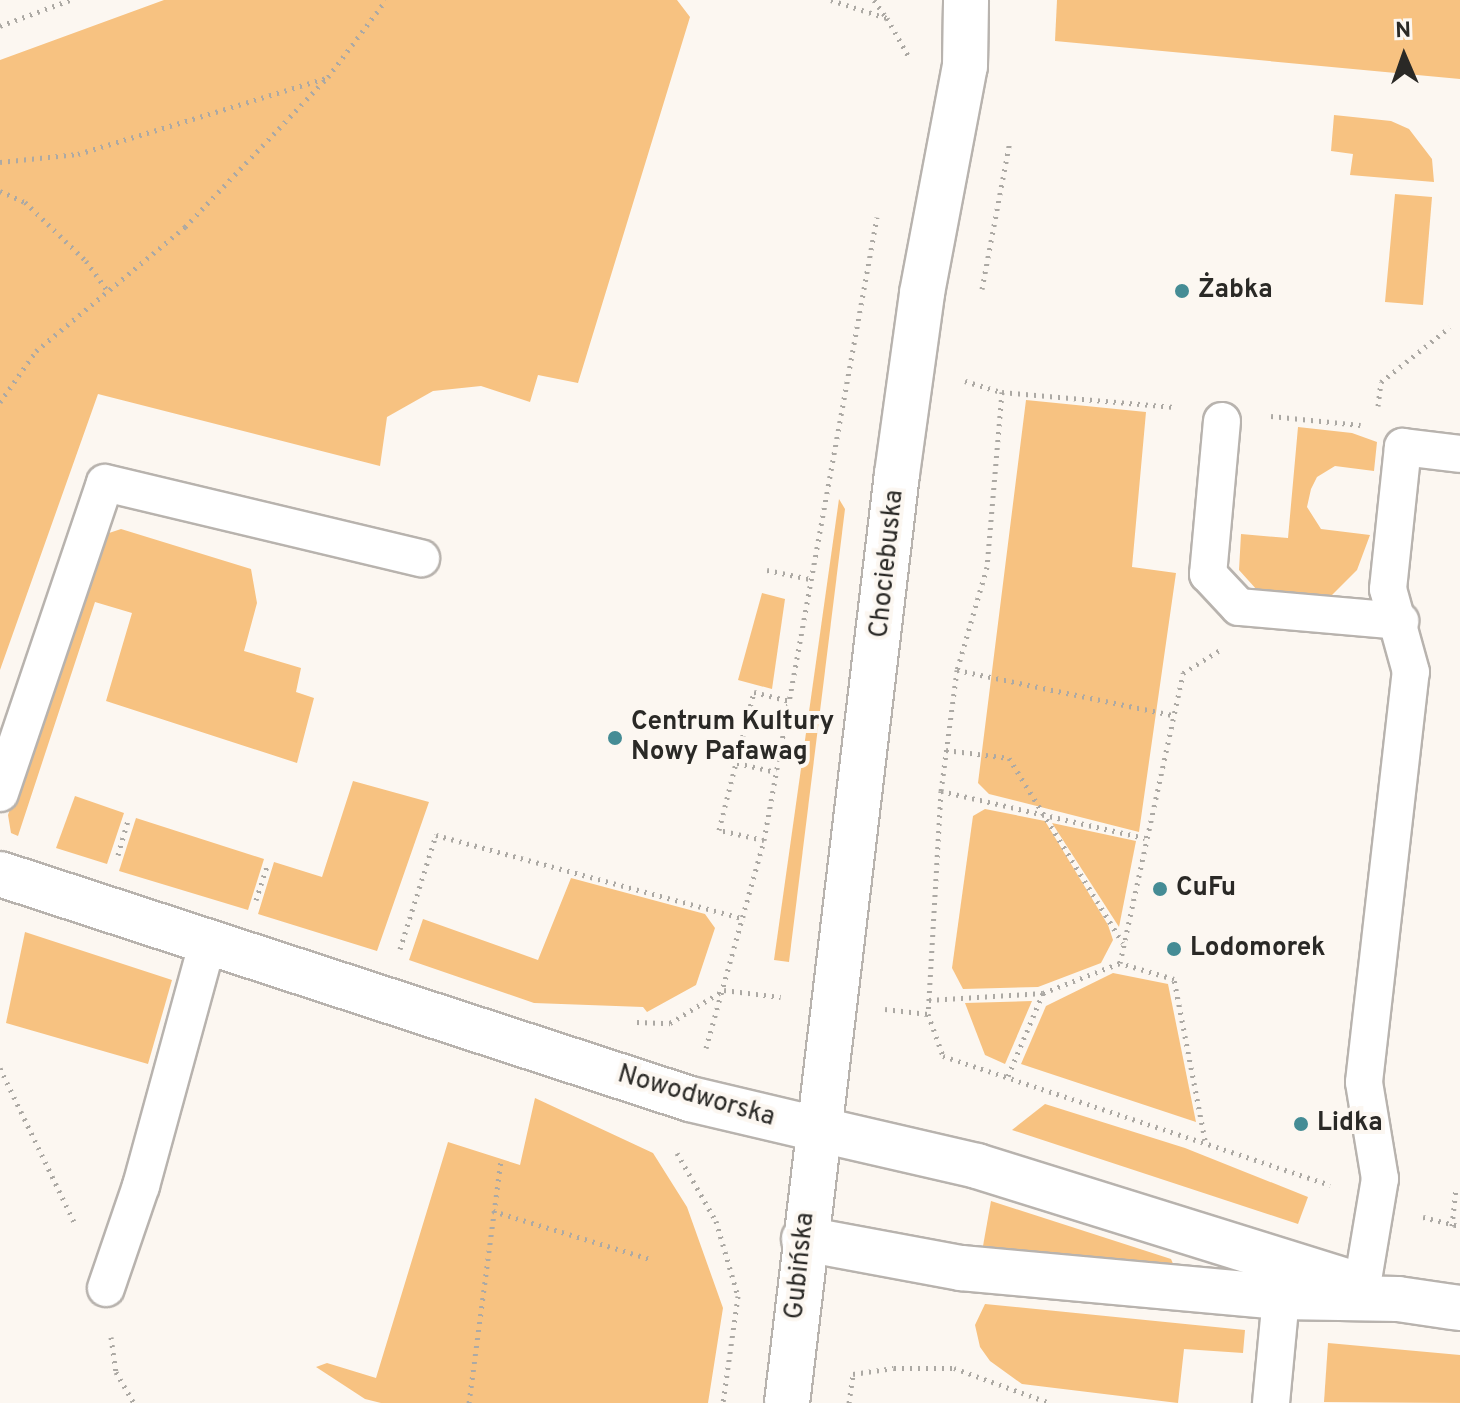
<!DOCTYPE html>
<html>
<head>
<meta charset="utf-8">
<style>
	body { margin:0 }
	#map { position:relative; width:1460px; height:1403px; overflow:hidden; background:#fcf7f1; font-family:Overpass,sans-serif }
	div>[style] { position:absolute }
	.green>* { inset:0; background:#f7c281 }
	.path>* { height:5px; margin-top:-2.5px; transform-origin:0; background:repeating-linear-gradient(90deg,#aca9a4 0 2px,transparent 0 8px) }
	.roads { filter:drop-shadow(2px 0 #b8b3ae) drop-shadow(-2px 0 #b8b3ae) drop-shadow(0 2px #b8b3ae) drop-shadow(0 -2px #b8b3ae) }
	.lane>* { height:36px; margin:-18px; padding:0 18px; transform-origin:18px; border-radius:18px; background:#fff }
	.street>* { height:44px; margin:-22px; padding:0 22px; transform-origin:22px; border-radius:22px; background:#fff }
	.secondary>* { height:44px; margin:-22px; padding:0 22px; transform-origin:22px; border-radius:22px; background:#fff }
	.dots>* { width:22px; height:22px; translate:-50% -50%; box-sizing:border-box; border:4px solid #fcf7f1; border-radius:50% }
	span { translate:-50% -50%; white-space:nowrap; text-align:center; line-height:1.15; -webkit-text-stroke:8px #fcf7f1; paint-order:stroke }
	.poi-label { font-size:26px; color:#2a2926; font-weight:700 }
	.left { translate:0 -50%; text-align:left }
	.street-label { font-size:26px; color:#2a2926 }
	.north { position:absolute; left:1364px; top:16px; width:80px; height:80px; -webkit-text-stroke:6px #fcf7f1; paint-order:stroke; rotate:358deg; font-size:22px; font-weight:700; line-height:32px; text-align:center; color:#2a2926 }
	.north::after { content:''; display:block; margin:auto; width:28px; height:36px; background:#2a2926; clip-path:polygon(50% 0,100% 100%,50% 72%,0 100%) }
</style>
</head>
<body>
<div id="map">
	<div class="green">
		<div style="clip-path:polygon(164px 0,677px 0,690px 17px,578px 383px,538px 375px,530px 402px,481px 386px,433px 391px,387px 417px,380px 466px,98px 394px,0 670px,0 60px)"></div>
		<div style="clip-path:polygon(1057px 0,1460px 0,1460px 79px,1055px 41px)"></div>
		<div style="clip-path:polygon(1334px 115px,1391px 121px,1409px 129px,1432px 159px,1434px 182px,1350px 175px,1353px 154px,1331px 151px)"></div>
		<div style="clip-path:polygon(1395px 194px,1432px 197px,1423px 305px,1385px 302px)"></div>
		<div style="clip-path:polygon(1026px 400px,1146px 412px,1132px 567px,1176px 573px,1139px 832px,989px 794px,978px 783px)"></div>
		<div style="clip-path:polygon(1298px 427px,1352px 433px,1377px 442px,1374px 471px,1335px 466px,1317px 477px,1311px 489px,1307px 507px,1321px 529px,1370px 535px,1357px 570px,1331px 596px,1257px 590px,1239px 570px,1241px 534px,1288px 538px)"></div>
		<div style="clip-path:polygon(839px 499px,845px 509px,789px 962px,774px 960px)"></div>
		<div style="clip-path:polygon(121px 529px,251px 569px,257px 603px,244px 651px,301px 668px,296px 692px,314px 698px,297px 763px,106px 701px,132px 613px,95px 602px,18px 836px,11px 833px,8px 815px,97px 537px)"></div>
		<div style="clip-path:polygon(762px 593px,785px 599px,772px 689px,738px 680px)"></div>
		<div style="clip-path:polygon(353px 781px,429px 802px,377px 951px,258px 914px,274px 862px,322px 877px)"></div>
		<div style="clip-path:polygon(75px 796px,124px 813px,107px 864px,56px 848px)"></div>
		<div style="clip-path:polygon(985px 809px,1045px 821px,1108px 925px,1113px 940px,1101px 963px,1038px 987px,963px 989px,952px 968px,973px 816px)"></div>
		<div style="clip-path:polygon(136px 818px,264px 859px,248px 910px,119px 871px)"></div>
		<div style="clip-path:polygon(1052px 823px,1136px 841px,1119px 927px)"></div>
		<div style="clip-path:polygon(571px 878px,705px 914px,715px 928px,696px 985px,647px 1012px,643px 1007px,534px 1003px,409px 960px,423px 919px,538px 960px)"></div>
		<div style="clip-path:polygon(25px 932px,172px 980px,148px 1064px,6px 1023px)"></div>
		<div style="clip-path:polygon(1113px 973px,1168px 984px,1196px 1122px,1021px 1064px,1046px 1006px)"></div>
		<div style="clip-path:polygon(1032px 1001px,1005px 1064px,985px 1055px,965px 1003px)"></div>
		<div style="clip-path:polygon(535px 1098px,653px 1153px,687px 1207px,723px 1308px,708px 1403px,381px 1403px,365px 1399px,316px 1367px,327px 1363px,376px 1378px,448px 1142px,520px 1165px)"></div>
		<div style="clip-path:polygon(1045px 1104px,1185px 1148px,1308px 1197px,1298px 1224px,1012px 1130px)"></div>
		<div style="clip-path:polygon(991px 1201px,1171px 1259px,1174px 1266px,983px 1246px)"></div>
		<div style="clip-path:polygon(985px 1304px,1245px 1330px,1243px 1353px,1184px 1349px,1178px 1403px,1022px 1384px,990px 1361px,980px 1347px,975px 1325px)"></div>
		<div style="clip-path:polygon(1328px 1343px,1460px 1355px,1460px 1403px,1324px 1402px)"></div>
	</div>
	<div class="path">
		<div style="left:831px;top:0;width:59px;rotate:17.8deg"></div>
		<div style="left:887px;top:18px;width:47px;rotate:60.7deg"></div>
		<div style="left:874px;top:0;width:21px;rotate:55deg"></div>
		<div style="left:0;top:26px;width:75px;rotate:-20.4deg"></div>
		<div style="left:0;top:162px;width:78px;rotate:-5.9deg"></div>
		<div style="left:78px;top:154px;width:260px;rotate:-17deg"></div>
		<div style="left:0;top:191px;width:27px;rotate:24deg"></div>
		<div style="left:25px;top:202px;width:85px;rotate:44deg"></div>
		<div style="left:86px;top:261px;width:34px;rotate:54deg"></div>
		<div style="left:982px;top:289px;width:151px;rotate:-79.3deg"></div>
		<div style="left:965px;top:381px;width:39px;rotate:17deg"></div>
		<div style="left:1002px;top:392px;width:176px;rotate:94.9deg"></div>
		<div style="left:987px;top:567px;width:107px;rotate:106.2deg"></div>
		<div style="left:957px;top:670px;width:122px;rotate:97.5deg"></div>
		<div style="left:941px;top:791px;width:223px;rotate:93.3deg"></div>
		<div style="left:928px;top:1014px;width:45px;rotate:70.3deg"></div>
		<div style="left:943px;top:1056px;width:408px;rotate:18.4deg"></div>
		<div style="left:1002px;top:392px;width:173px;rotate:5deg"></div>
		<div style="left:0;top:402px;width:62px;rotate:-54.8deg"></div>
		<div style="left:36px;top:351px;width:194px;rotate:-39.8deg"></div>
		<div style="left:185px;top:227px;width:207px;rotate:-46.4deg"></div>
		<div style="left:328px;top:77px;width:96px;rotate:-53deg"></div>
		<div style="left:1378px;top:406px;width:24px;rotate:-83deg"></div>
		<div style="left:1381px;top:382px;width:88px;rotate:-38.6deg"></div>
		<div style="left:1271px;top:416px;width:90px;rotate:5.7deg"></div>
		<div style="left:767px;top:570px;width:44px;rotate:11.8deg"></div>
		<div style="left:957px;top:670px;width:221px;rotate:11.8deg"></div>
		<div style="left:946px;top:750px;width:64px;rotate:7.2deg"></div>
		<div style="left:1009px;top:758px;width:217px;rotate:58.4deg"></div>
		<div style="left:737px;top:763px;width:40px;rotate:13deg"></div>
		<div style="left:941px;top:791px;width:209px;rotate:13deg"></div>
		<div style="left:764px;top:840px;width:46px;rotate:-167.5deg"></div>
		<div style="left:719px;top:830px;width:142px;rotate:-75.8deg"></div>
		<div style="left:754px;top:692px;width:36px;rotate:14deg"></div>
		<div style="left:118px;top:855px;width:37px;rotate:-74deg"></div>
		<div style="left:256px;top:900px;width:35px;rotate:-72deg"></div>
		<div style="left:400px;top:949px;width:120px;rotate:-72.5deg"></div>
		<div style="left:436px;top:835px;width:320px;rotate:15.2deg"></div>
		<div style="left:929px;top:1000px;width:114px;rotate:-3.5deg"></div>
		<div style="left:1043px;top:993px;width:83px;rotate:-21.3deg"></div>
		<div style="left:885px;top:1009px;width:43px;rotate:6.6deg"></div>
		<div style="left:637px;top:1022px;width:33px;rotate:2deg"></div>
		<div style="left:670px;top:1023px;width:63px;rotate:-31.4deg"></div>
		<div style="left:724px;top:990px;width:57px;rotate:7deg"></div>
		<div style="left:706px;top:1048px;width:216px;rotate:-74.4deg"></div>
		<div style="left:764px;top:840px;width:633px;rotate:-79.72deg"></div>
		<div style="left:0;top:1068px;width:171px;rotate:64.3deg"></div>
		<div style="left:1008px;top:1076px;width:90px;rotate:-67.1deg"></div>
		<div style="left:1205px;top:1140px;width:164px;rotate:-100.9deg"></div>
		<div style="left:1174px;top:979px;width:56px;rotate:-163.5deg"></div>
		<div style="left:1120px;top:963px;width:297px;rotate:-77.7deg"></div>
		<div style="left:1183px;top:673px;width:44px;rotate:-31.9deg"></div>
		<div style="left:677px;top:1153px;width:78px;rotate:60.2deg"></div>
		<div style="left:716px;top:1221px;width:78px;rotate:73.7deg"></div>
		<div style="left:738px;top:1296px;width:108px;rotate:98deg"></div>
		<div style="left:493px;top:1211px;width:164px;rotate:17deg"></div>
		<div style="left:1423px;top:1217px;width:38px;rotate:14deg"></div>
		<div style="left:1452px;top:1226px;width:38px;rotate:-84deg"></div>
		<div style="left:111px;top:1337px;width:35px;rotate:82deg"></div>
		<div style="left:116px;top:1372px;width:36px;rotate:60deg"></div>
		<div style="left:469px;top:1403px;width:246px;rotate:-82.5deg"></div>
		<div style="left:849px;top:1403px;width:29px;rotate:-82deg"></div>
		<div style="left:853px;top:1374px;width:41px;rotate:-8.3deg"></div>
		<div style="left:894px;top:1368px;width:60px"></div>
		<div style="left:954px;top:1368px;width:102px;rotate:20deg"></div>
	</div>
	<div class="roads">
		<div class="lane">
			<div style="left:1222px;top:421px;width:154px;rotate:95.2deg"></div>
			<div style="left:1208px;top:574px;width:45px;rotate:46.8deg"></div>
			<div style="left:1239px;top:607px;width:162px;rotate:5deg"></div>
			<div style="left:0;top:793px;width:327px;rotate:-71.3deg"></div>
			<div style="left:105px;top:483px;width:325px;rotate:13.4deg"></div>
			<div style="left:1362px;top:1286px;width:109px;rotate:-80.5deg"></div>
			<div style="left:1380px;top:1179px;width:98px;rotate:-99.4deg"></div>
			<div style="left:1364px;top:1082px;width:413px;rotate:-83.5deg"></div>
			<div style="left:1411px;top:672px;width:86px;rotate:-105.5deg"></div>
			<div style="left:1388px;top:589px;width:143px;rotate:-84deg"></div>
			<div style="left:1403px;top:447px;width:57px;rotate:7deg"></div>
			<div style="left:106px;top:1288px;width:108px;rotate:-71.1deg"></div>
			<div style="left:141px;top:1186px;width:251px;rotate:-74.7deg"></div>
			<div style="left:1271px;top:1403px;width:106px;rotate:-84.6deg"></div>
		</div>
		<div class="street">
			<div style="left:0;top:874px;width:726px;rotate:18.06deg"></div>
			<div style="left:690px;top:1099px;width:130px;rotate:13.3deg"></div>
		</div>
		<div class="secondary">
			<div style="left:817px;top:1129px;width:164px;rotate:13deg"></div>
			<div style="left:977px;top:1166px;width:398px;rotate:17.3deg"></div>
			<div style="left:804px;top:1239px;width:160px;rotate:10.5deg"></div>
			<div style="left:961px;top:1268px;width:321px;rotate:5.2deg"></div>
			<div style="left:1281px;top:1297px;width:117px;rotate:1deg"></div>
			<div style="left:1398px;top:1299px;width:63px;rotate:8.3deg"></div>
			<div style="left:787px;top:1403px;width:935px;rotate:-83.25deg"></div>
			<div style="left:897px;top:474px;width:183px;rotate:-82.1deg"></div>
			<div style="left:922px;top:293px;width:231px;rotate:-79.3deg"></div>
			<div style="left:965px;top:66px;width:66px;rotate:-89.1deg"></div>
		</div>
	</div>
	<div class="dots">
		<div style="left:1182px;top:291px;background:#458c95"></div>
		<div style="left:615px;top:738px;background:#458c95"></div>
		<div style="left:1160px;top:889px;background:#458c95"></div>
		<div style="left:1174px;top:949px;background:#458c95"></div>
		<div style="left:1301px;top:1124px;background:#458c95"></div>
	</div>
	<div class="poi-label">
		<span class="left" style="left:1198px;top:291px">Żabka</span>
		<span class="left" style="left:631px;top:738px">Centrum Kultury<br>Nowy Pafawag</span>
		<span class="left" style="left:1176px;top:889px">CuFu</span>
		<span class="left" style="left:1190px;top:949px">Lodomorek</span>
		<span class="left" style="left:1317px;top:1124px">Lidka</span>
	</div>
	<div class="street-label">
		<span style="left:888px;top:564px;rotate:-84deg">Chociebuska</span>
		<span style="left:696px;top:1097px;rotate:16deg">Nowodworska</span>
		<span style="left:801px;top:1266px;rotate:-84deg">Gubińska</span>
	</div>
	<div class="north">N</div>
</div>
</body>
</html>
